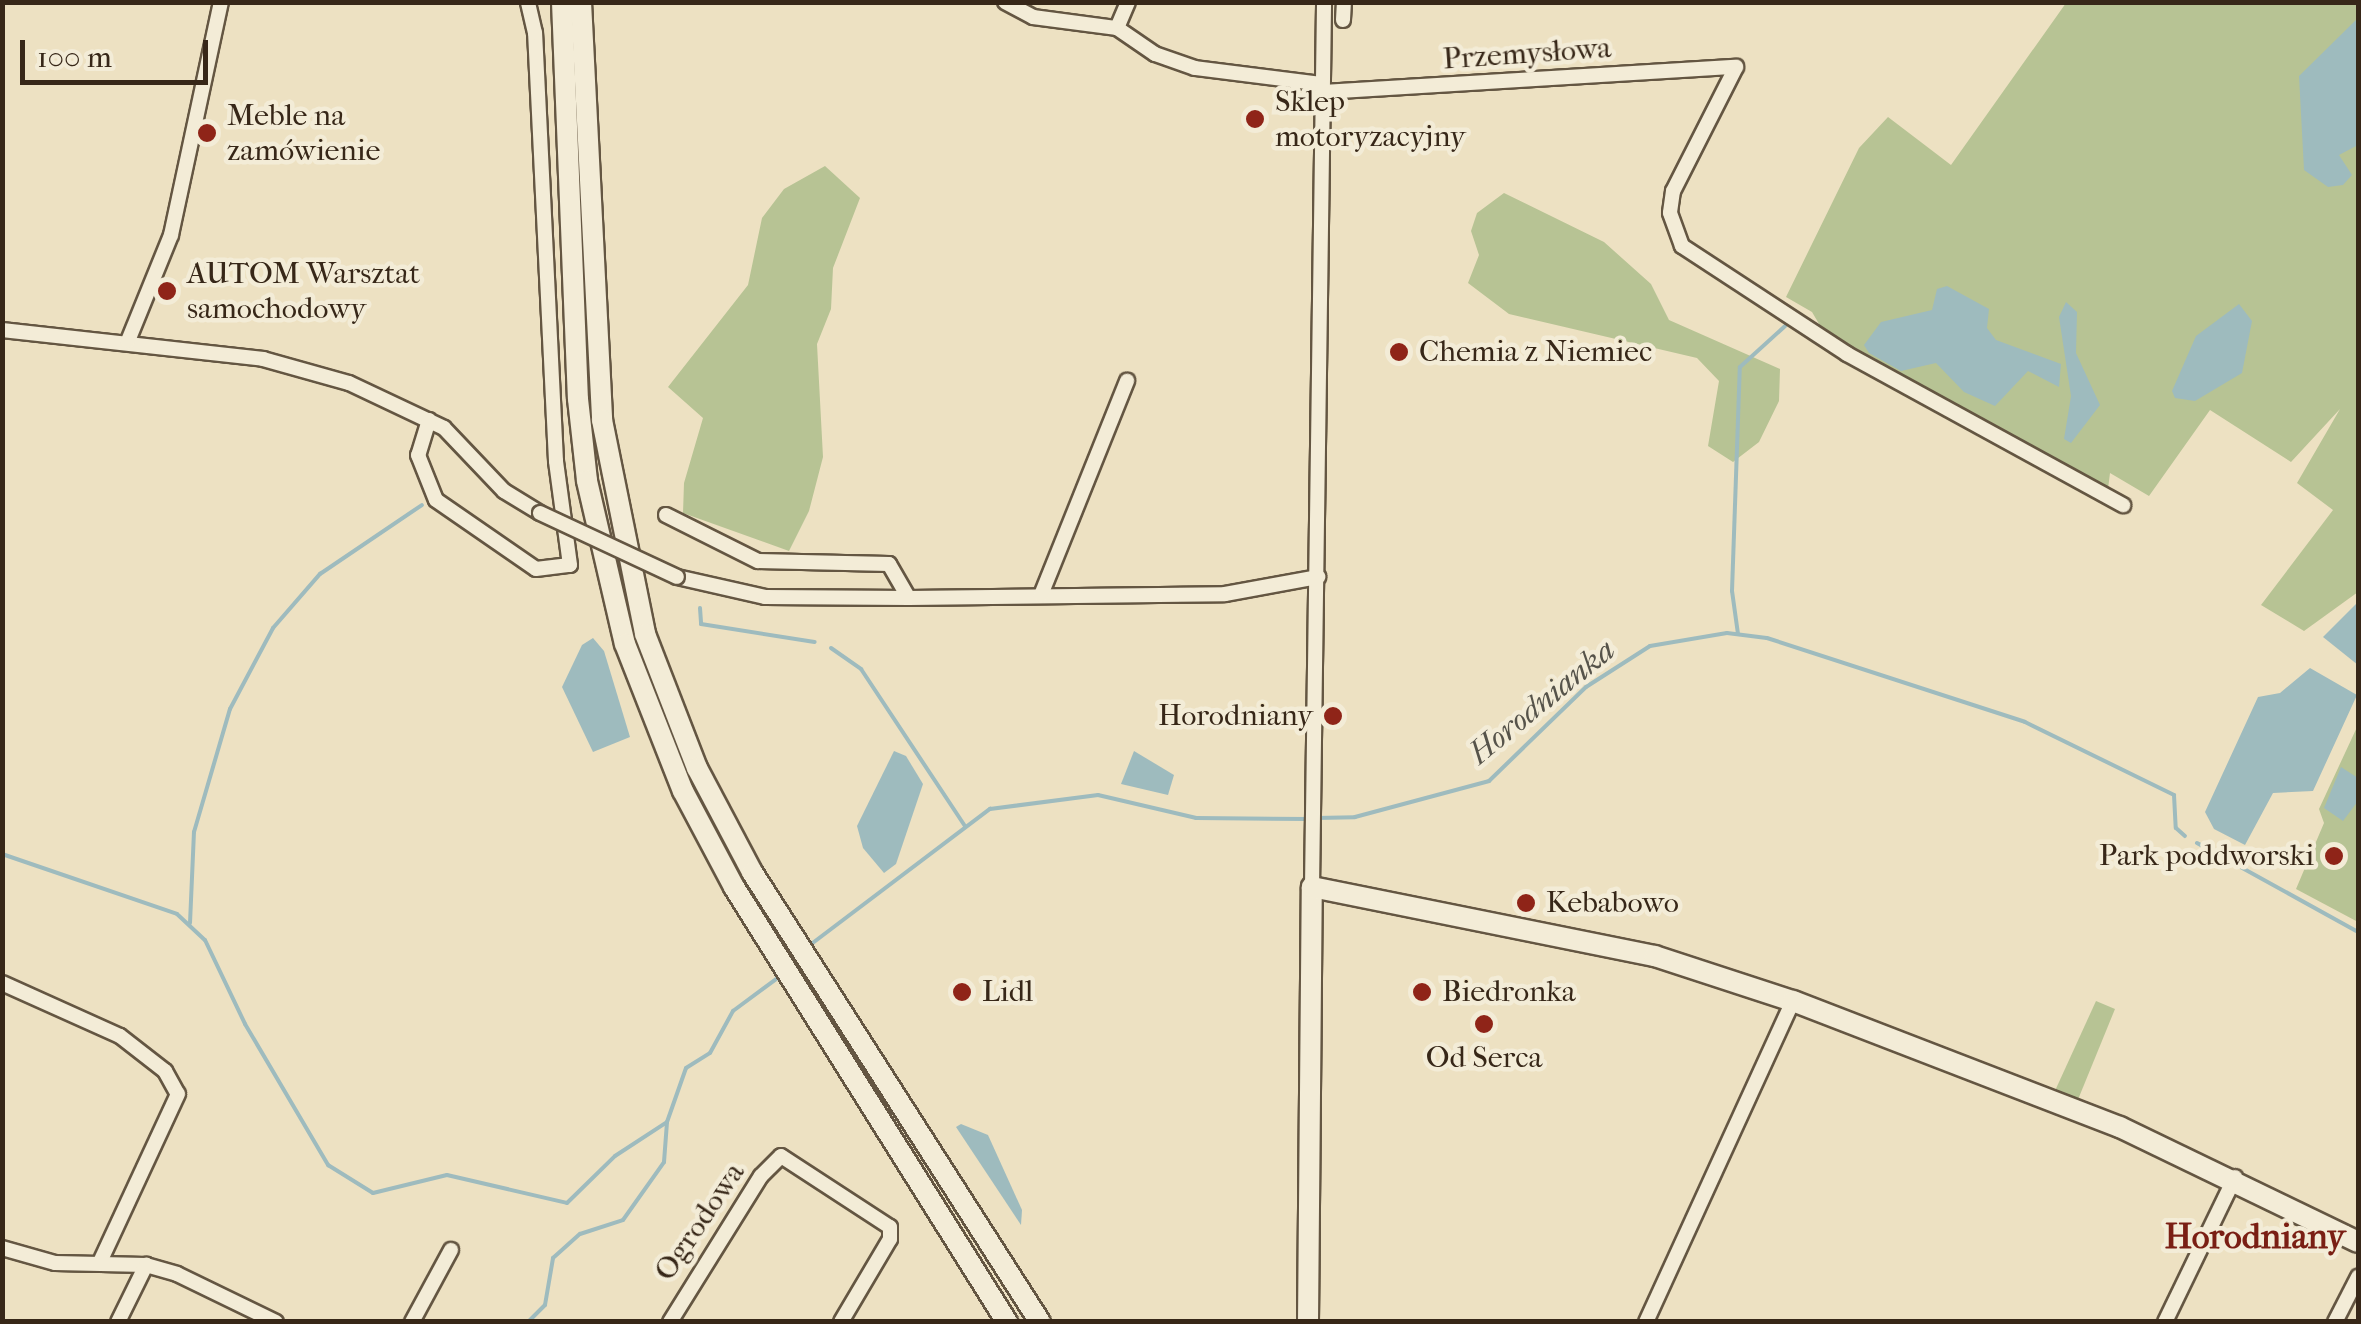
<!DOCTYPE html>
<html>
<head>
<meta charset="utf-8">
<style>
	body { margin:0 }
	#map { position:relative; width:2361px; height:1324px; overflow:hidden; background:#ede1c2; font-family:"IM FELL French Canon",serif }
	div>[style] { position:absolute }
	.green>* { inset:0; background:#b7c394 }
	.water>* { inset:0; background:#9ebbbe }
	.stream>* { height:4px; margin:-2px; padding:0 2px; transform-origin:2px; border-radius:2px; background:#9ebbbe }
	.roads { filter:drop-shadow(2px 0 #645642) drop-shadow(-2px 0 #645642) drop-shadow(0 2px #645642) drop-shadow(0 -2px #645642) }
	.street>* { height:14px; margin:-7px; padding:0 7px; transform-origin:7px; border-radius:7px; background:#f3ecd7 }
	.secondary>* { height:20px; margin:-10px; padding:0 10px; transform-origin:10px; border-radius:10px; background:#f3ecd7 }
	.bridges { filter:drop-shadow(2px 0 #645642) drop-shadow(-2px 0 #645642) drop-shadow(0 2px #645642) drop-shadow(0 -2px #645642) }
	.street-bridge>* { height:14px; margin:-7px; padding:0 7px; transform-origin:7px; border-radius:7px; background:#f3ecd7 }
	.dots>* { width:28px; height:28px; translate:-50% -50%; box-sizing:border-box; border:5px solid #f3ecd7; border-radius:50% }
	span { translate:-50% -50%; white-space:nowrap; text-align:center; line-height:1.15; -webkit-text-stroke:9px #f3ecd7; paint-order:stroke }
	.street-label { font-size:30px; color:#372718 }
	.poi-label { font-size:30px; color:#372718 }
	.left { translate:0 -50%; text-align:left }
	.right { translate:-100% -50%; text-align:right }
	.water-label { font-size:32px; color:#56534a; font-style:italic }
	.quarter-label { font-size:35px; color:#7a1f14; font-weight:700 }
	.frame { position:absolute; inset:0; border:5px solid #372718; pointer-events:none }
	.scale { position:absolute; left:20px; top:40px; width:188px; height:45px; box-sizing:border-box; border:5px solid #372718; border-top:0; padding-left:12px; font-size:30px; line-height:35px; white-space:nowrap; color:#372718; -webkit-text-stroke:8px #f3ecd7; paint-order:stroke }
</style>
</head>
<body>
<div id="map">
	<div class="green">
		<div style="clip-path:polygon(2066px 3px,2358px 3px,2358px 592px,2304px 631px,2261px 605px,2333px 510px,2297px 483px,2340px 409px,2291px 462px,2210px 410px,2149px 496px,2110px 473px,2108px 489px,1822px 329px,1812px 312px,1786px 297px,1859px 148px,1888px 117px,1951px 165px)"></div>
		<div style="clip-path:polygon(825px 166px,860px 198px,833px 268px,831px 309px,817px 344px,823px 457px,809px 511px,789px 551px,683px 513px,684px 483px,703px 418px,668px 387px,748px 285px,762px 218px,784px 189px)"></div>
		<div style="clip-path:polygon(1504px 193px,1604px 242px,1651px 284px,1669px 320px,1780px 369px,1779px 401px,1759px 442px,1733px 462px,1708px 446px,1719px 381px,1697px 358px,1509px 314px,1468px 283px,1479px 255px,1471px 231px,1477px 213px)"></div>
		<div style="clip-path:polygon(2358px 725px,2358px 922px,2296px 889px,2324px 823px,2319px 809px)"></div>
		<div style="clip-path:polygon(2096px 1001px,2115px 1009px,2077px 1102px,2054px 1093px)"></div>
	</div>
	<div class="water">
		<div style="clip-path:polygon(2358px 18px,2358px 145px,2339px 155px,2352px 175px,2343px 185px,2328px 187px,2304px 170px,2299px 76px)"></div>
		<div style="clip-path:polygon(1947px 286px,1989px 309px,1987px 328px,1996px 340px,2061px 364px,2059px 387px,2028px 371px,1995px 406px,1964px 392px,1936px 363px,1901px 371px,1869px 353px,1864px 345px,1881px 322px,1932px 310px,1937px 289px)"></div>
		<div style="clip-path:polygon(2066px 302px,2077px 312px,2076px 353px,2100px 405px,2071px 443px,2064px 439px,2071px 396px,2059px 317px)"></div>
		<div style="clip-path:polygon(2239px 304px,2252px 321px,2242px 373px,2195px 401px,2175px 398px,2172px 391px,2196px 336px)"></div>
		<div style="clip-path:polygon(2358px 602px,2358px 665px,2323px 637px)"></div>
		<div style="clip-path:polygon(593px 638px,604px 651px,630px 737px,593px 752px,562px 687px,582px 645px)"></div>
		<div style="clip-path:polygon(2310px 668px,2357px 695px,2313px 791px,2273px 793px,2245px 845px,2214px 829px,2205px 812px,2258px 697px,2280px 693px)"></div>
		<div style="clip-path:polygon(894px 751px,906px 756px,923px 784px,896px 864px,884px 873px,863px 848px,857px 826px)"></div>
		<div style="clip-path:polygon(1134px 751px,1174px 775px,1168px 795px,1121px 784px)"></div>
		<div style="clip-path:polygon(2341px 767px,2358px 778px,2358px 801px,2343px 821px,2324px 808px)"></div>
		<div style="clip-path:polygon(961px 1124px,988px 1135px,1022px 1210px,1021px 1225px,956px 1127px)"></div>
	</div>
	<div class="stream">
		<div style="left:700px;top:608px;width:16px;rotate:86deg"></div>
		<div style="left:701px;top:624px;width:115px;rotate:9deg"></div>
		<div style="left:1738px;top:634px;width:43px;rotate:-97.9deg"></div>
		<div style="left:1732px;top:591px;width:224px;rotate:-88deg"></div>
		<div style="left:1740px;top:367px;width:61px;rotate:-42.3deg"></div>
		<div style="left:831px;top:648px;width:37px;rotate:35deg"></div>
		<div style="left:861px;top:669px;width:188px;rotate:56.5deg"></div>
		<div style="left:1316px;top:818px;width:39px;rotate:-1deg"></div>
		<div style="left:1355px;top:817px;width:139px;rotate:-15deg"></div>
		<div style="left:1489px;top:781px;width:135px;rotate:-44.1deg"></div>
		<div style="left:1586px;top:687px;width:76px;rotate:-32.6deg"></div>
		<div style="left:1650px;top:646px;width:78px;rotate:-9.6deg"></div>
		<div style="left:1727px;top:633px;width:40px;rotate:7.1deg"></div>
		<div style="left:1767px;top:638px;width:271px;rotate:18deg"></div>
		<div style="left:2025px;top:722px;width:166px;rotate:26.1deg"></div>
		<div style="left:2174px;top:795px;width:33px;rotate:87deg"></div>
		<div style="left:2176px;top:828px;width:12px;rotate:42deg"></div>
		<div style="left:2197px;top:843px;width:184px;rotate:28.9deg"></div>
		<div style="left:2px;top:854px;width:185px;rotate:18.9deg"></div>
		<div style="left:177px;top:914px;width:38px;rotate:43deg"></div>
		<div style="left:205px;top:940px;width:93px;rotate:64.5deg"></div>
		<div style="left:245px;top:1024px;width:164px;rotate:59.5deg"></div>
		<div style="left:328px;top:1165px;width:53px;rotate:31.9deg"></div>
		<div style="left:373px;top:1193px;width:76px;rotate:-13.7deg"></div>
		<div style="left:447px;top:1175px;width:123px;rotate:13.1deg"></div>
		<div style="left:567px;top:1203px;width:67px;rotate:-44.4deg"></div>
		<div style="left:615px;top:1156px;width:62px;rotate:-33.2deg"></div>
		<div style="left:190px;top:923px;width:91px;rotate:-87.5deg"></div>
		<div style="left:194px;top:832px;width:128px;rotate:-73.7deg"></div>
		<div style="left:230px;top:709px;width:92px;rotate:-62deg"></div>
		<div style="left:273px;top:628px;width:72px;rotate:-49deg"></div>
		<div style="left:320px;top:574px;width:123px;rotate:-34.1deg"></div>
		<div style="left:806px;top:948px;width:231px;rotate:-37.1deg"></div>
		<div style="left:990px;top:809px;width:109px;rotate:-7.4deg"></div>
		<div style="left:1098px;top:795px;width:101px;rotate:13.2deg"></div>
		<div style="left:1196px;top:818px;width:111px;rotate:0.5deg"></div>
		<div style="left:528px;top:1322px;width:24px;rotate:-45deg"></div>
		<div style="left:545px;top:1305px;width:48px;rotate:-80.3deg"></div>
		<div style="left:553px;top:1258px;width:36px;rotate:-42deg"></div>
		<div style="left:580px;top:1234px;width:45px;rotate:-18deg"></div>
		<div style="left:623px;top:1220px;width:71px;rotate:-54.7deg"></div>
		<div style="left:664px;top:1162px;width:40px;rotate:-85.7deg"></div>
		<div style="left:667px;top:1122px;width:57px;rotate:-70.6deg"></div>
		<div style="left:686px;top:1068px;width:28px;rotate:-32deg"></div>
		<div style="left:710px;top:1053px;width:48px;rotate:-61.3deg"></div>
		<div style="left:733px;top:1011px;width:57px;rotate:-36.5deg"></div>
	</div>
	<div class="roads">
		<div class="street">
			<div style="left:1005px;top:2px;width:32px;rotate:28deg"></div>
			<div style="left:1033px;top:17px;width:85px;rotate:7.5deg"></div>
			<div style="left:1117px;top:28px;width:46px;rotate:34.4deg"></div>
			<div style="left:1155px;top:54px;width:42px;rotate:19.3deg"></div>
			<div style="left:1195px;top:68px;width:128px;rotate:7.2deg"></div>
			<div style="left:1343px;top:20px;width:18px;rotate:-87deg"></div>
			<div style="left:1117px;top:28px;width:28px;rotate:-67deg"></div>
			<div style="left:1736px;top:67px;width:139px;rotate:116.9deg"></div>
			<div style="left:1673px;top:191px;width:22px;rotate:98deg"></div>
			<div style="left:1670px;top:213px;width:35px;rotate:70deg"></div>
			<div style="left:1682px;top:246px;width:197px;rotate:33.2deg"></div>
			<div style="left:1847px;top:354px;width:315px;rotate:28.7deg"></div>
			<div style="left:1322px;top:92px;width:415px;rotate:-3.5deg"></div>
			<div style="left:2px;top:330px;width:263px;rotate:6.3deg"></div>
			<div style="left:263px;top:359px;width:89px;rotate:15.6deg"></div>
			<div style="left:349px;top:383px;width:105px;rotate:25.3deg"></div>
			<div style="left:444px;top:428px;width:87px;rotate:46.4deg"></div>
			<div style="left:504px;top:491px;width:42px;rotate:31.4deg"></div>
			<div style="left:128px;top:341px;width:114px;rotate:-67.9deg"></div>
			<div style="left:171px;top:235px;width:238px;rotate:-77.9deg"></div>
			<div style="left:429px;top:420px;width:37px;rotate:107deg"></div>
			<div style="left:418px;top:455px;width:48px;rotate:68.2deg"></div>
			<div style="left:436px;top:500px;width:121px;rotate:34.6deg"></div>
			<div style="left:536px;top:569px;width:34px;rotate:-7deg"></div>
			<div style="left:570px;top:565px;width:105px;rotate:-97.7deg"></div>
			<div style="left:556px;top:461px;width:429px;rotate:-92.8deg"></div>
			<div style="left:535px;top:33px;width:32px;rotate:-103deg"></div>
			<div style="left:666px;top:515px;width:103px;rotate:26.6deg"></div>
			<div style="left:758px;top:561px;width:131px;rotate:1.3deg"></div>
			<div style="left:889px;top:564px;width:39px;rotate:60deg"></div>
			<div style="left:909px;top:598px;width:316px;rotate:-0.7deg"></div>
			<div style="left:1225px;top:594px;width:95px;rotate:-10.4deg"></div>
			<div style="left:677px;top:577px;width:90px;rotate:12.8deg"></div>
			<div style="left:765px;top:597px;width:144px;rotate:0.4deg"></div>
			<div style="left:1041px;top:595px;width:231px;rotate:-68.1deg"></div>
			<div style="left:1312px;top:887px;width:885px;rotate:-89.22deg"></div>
			<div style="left:2px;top:983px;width:129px;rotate:24.2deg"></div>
			<div style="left:120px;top:1036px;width:57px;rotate:37.9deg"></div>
			<div style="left:165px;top:1071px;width:26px;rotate:61deg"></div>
			<div style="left:178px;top:1094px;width:185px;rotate:114.9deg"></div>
			<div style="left:2px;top:1248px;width:55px;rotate:15.8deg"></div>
			<div style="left:55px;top:1263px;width:91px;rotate:1.3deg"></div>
			<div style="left:146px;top:1265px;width:32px;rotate:16deg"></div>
			<div style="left:177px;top:1274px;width:110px;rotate:25.9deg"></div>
			<div style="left:118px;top:1322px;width:64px;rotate:-63.8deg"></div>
			<div style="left:412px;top:1322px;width:82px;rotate:-61.6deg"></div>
			<div style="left:670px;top:1322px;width:172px;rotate:-58.1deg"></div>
			<div style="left:761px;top:1176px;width:28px;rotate:-45deg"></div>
			<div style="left:781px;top:1156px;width:130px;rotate:33.1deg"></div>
			<div style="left:890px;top:1227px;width:12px;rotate:90deg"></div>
			<div style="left:890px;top:1239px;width:96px;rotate:120.6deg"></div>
			<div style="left:1646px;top:1322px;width:353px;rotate:-65.4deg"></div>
			<div style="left:2165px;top:1322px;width:161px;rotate:-64.2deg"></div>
			<div style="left:2335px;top:1322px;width:51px;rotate:-62.9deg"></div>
		</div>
		<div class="secondary">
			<div style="left:562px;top:2px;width:397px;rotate:87.7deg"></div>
			<div style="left:578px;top:399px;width:82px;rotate:83.7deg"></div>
			<div style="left:587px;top:481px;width:167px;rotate:76.9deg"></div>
			<div style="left:625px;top:644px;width:158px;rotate:68.5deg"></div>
			<div style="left:683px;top:791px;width:109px;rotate:62deg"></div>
			<div style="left:734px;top:887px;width:514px;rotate:57.89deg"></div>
			<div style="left:581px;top:2px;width:419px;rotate:87.1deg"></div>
			<div style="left:602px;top:420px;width:218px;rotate:78.6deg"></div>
			<div style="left:645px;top:634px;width:144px;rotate:68.8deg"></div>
			<div style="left:697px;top:768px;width:118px;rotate:62.1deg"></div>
			<div style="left:752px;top:872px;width:534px;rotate:57.38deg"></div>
			<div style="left:1308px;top:1322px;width:435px;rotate:-89.5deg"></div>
			<div style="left:1312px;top:887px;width:350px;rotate:11.4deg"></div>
			<div style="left:1655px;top:956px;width:145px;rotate:18.1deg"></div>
			<div style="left:1793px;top:1001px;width:350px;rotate:21.1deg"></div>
			<div style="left:2120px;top:1127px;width:264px;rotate:25.8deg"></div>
		</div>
	</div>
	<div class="bridges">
		<div class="street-bridge">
			<div style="left:540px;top:513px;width:151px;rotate:25deg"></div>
		</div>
	</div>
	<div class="dots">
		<div style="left:1255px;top:119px;background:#8f2418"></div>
		<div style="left:207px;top:133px;background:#8f2418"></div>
		<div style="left:167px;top:291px;background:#8f2418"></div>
		<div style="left:1399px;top:352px;background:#8f2418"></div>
		<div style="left:1333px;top:716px;background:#8f2418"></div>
		<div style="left:2334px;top:856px;background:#8f2418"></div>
		<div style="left:1526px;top:903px;background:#8f2418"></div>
		<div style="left:962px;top:992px;background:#8f2418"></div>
		<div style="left:1422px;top:992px;background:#8f2418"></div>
		<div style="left:1484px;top:1024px;background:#8f2418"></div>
	</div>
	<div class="street-label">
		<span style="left:1527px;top:54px;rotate:-4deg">Przemysłowa</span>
		<span style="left:700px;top:1222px;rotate:-56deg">Ogrodowa</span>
	</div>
	<div class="poi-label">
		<span class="left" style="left:1275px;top:119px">Sklep<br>motoryzacyjny</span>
		<span class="left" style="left:227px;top:133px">Meble na<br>zamówienie</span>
		<span class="left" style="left:187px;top:291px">AUTOM Warsztat<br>samochodowy</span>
		<span class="left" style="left:1419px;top:352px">Chemia z Niemiec</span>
		<span class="right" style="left:1313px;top:716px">Horodniany</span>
		<span class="right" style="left:2314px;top:856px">Park poddworski</span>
		<span class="left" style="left:1546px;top:903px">Kebabowo</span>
		<span class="left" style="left:982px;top:992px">Lidl</span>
		<span class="left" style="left:1442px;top:992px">Biedronka</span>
		<span style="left:1484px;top:1058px">Od Serca</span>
	</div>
	<div class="water-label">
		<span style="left:1542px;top:702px;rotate:-39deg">Horodnianka</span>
	</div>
	<div class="quarter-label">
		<span style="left:2255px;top:1237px">Horodniany</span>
	</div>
	<div class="frame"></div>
	<div class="scale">100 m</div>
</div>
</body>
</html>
